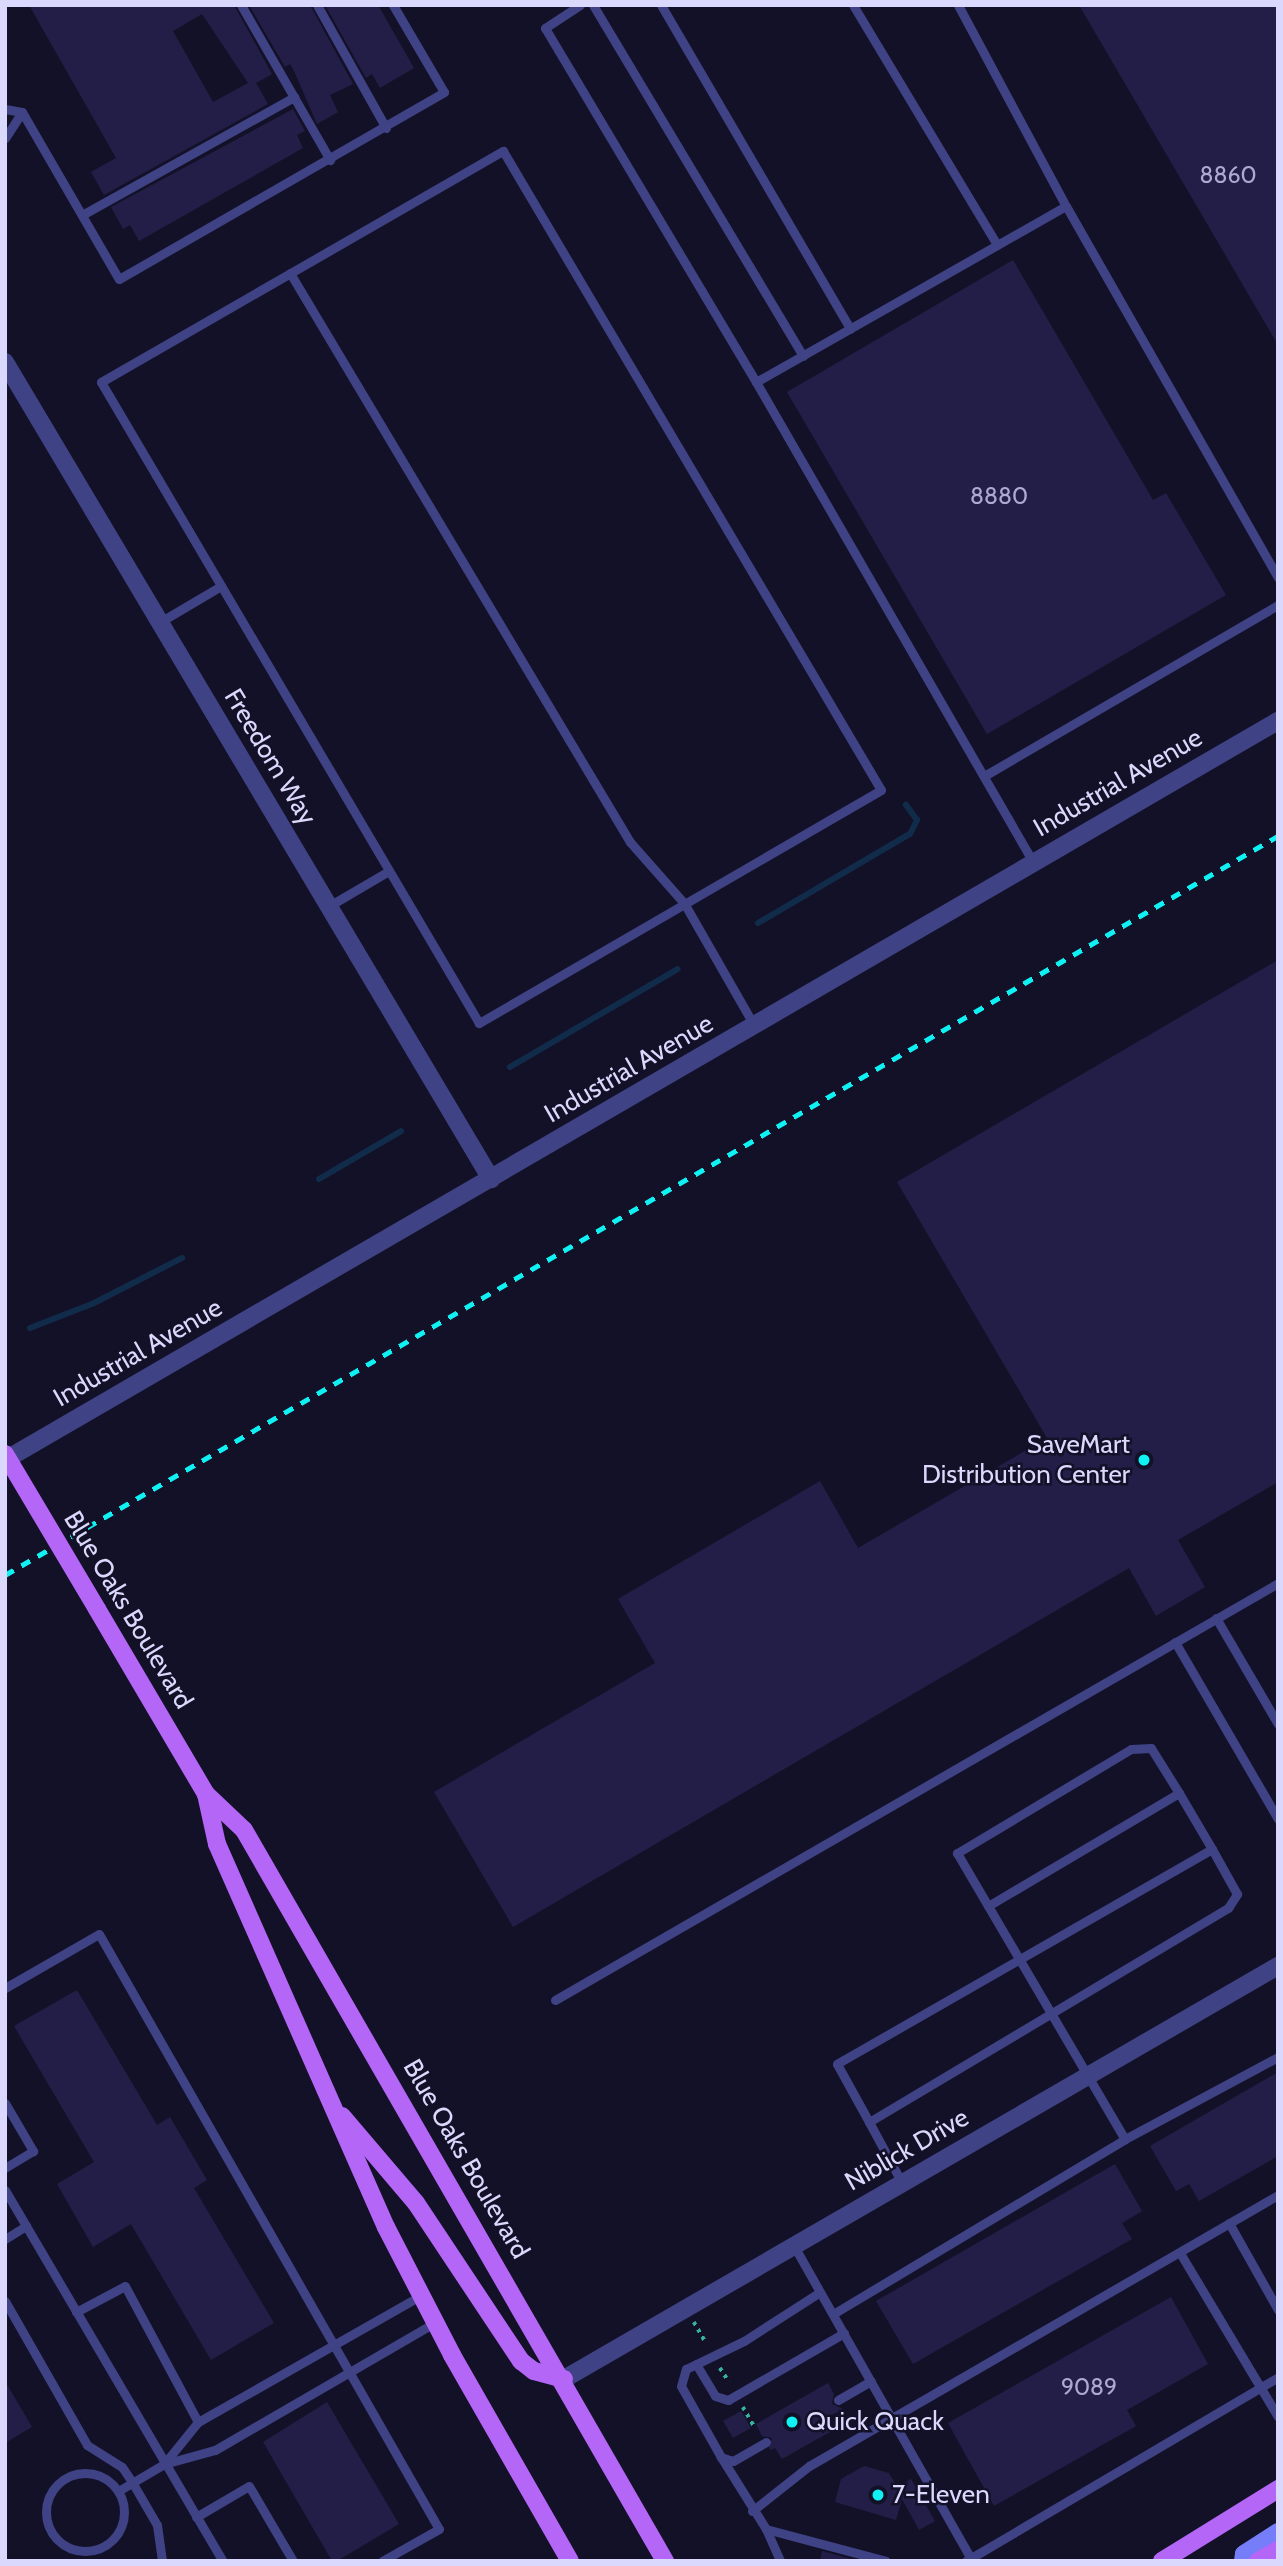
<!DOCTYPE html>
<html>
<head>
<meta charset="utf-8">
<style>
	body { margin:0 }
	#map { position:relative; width:1283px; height:2566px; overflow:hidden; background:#131127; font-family:Cabin,sans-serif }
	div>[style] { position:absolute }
	.stream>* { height:6px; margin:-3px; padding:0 3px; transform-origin:3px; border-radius:3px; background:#112c4b }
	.building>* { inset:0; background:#231e47 }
	.path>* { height:3.5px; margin-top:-1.75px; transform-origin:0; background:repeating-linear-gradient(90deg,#36b4a1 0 3.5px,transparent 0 8.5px) }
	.service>* { height:9px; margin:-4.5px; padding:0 4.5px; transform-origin:4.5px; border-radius:4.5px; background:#3f4284 }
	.service>.ring { margin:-4.5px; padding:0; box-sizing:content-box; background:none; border:9px solid #3f4284; border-radius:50% }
	.minor>* { height:18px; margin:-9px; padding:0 9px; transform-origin:9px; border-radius:9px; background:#3f4284 }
	.tertiary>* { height:18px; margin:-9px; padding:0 9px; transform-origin:9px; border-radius:9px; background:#3f4284 }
	.secondary>* { height:18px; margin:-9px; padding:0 9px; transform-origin:9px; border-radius:9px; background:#757ef8 }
	.primary>* { height:18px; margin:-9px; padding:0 9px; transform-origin:9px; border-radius:9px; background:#b466f7 }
	.rail>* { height:5px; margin-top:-2.5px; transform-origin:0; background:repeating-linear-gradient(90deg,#0ff1f3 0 10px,transparent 0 19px) }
	.primary-bridge>* { height:18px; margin:-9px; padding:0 9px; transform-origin:9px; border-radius:9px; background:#b466f7 }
	.dots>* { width:19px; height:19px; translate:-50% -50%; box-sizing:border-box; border:4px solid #131127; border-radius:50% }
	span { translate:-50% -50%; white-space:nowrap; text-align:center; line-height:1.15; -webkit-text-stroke:5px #131127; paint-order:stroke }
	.number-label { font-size:23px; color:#acaad0 }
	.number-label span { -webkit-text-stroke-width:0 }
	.street-label { font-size:26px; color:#dad9fd }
	.poi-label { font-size:26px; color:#dad9fd }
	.right { translate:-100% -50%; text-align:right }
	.left { translate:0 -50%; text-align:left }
	.frame { position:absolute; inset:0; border:7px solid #dad9fd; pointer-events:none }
</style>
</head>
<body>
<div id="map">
	<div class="stream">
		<div style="left:758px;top:923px;width:176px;rotate:-30.4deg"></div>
		<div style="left:910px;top:834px;width:16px;rotate:-63deg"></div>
		<div style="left:917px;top:820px;width:19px;rotate:-126deg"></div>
		<div style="left:510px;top:1067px;width:194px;rotate:-30.3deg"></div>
		<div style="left:319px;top:1179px;width:95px;rotate:-30.3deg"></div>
		<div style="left:30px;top:1328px;width:69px;rotate:-21.3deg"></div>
		<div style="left:94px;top:1303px;width:99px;rotate:-27.1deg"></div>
	</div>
	<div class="building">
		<div style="clip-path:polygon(evenodd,29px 5px,234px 5px,272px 74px,256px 83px,268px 104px,104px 195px,91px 172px,116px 158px,29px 5px,202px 14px,248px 83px,213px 102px,173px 31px,202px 14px)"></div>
		<div style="clip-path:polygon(249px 5px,310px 5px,353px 84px,330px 95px,338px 112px,317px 124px,294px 71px,290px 64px,285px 67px)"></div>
		<div style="clip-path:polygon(325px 5px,378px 5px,414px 68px,380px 88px,372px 74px,366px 78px)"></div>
		<div style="clip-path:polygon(1079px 5px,1278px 5px,1278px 345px)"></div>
		<div style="clip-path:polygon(293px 109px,305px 131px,297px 135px,303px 148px,139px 241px,130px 225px,123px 229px,111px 207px)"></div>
		<div style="clip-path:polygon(1013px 260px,1153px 500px,1166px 493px,1226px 595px,987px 734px,787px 392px)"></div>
		<div style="clip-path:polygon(1278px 960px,1278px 1482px,1178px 1540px,1205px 1587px,1156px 1616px,1129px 1568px,513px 1927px,434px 1792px,655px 1663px,618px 1599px,820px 1481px,858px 1548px,1047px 1438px,897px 1182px)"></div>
		<div style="clip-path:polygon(77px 1990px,157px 2125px,170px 2117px,207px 2180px,194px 2188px,274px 2323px,211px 2360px,131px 2224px,93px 2247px,57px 2184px,94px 2162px,14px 2026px)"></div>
		<div style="clip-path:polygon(1278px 2072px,1278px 2156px,1199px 2201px,1189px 2184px,1176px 2191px,1150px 2146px)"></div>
		<div style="clip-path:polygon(1115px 2164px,1142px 2211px,1122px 2223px,1132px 2239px,913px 2364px,876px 2301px)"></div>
		<div style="clip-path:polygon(1171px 2297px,1208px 2364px,1127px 2410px,1136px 2426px,994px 2506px,948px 2423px)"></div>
		<div style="clip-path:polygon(5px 2381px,32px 2427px,5px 2443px)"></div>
		<div style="clip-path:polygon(828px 2383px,834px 2394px,832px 2404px,843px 2409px,823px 2420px,830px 2432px,782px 2459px,775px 2448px,771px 2450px,769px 2448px,772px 2438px,762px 2436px,756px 2424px)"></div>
		<div style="clip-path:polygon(327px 2402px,399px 2524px,337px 2561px,332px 2561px,263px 2442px)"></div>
		<div style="clip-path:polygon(741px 2411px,751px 2428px,733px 2438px,723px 2421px)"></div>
		<div style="clip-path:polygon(864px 2466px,889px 2473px,897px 2487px,911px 2479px,935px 2521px,919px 2530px,902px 2499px,896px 2520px,835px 2502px,841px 2479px)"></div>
		<div style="clip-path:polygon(822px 2551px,858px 2561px,820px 2561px)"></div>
	</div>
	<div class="path">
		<div style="left:694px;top:2322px;width:24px;rotate:60deg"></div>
		<div style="left:720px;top:2368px;width:17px;rotate:57deg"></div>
		<div style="left:743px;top:2407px;width:22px;rotate:60deg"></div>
	</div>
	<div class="service">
		<div style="left:241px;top:5px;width:179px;rotate:60.1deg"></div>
		<div style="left:317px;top:5px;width:141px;rotate:60.7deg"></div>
		<div style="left:580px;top:5px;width:42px;rotate:146.7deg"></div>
		<div style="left:545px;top:28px;width:412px;rotate:59.2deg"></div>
		<div style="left:756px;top:382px;width:554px;rotate:60.01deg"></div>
		<div style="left:593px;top:5px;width:409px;rotate:59.1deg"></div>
		<div style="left:661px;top:5px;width:375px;rotate:59.7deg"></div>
		<div style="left:853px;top:5px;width:280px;rotate:59deg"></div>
		<div style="left:958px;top:5px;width:228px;rotate:61.8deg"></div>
		<div style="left:1066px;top:206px;width:428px;rotate:60.3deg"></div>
		<div style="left:5px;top:109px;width:17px;rotate:10deg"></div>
		<div style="left:22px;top:112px;width:31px;rotate:123deg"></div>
		<div style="left:22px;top:112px;width:193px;rotate:59.9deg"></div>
		<div style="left:119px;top:279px;width:375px;rotate:-29.9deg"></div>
		<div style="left:444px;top:92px;width:101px;rotate:-120.4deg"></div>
		<div style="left:503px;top:151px;width:742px;rotate:59.39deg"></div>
		<div style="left:881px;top:790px;width:465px;rotate:149.9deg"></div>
		<div style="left:479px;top:1023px;width:744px;rotate:-120.53deg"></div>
		<div style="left:101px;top:382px;width:464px;rotate:-29.9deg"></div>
		<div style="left:82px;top:215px;width:243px;rotate:-29.1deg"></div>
		<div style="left:290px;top:273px;width:663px;rotate:59.14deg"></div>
		<div style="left:630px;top:842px;width:81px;rotate:48.5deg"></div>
		<div style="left:684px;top:903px;width:141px;rotate:60.2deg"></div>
		<div style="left:756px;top:382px;width:356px;rotate:-29.6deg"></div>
		<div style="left:160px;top:622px;width:71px;rotate:-30.5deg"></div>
		<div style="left:984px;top:776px;width:340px;rotate:-30.2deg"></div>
		<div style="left:329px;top:906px;width:69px;rotate:-30.3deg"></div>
		<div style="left:1216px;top:1618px;width:123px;rotate:59.7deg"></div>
		<div style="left:1175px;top:1642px;width:205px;rotate:59.8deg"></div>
		<div style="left:1179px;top:1793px;width:53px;rotate:-121.9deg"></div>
		<div style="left:1151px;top:1748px;width:20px;rotate:177deg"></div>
		<div style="left:1131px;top:1749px;width:203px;rotate:149.1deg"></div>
		<div style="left:957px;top:1853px;width:332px;rotate:59.6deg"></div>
		<div style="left:1125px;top:2139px;width:174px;rotate:-28.2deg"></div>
		<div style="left:988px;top:1906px;width:222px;rotate:-30.6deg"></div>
		<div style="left:1179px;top:1793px;width:65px;rotate:59.5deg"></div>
		<div style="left:5px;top:1988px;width:108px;rotate:-29.9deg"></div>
		<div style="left:99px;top:1934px;width:685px;rotate:60.26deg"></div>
		<div style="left:439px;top:2529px;width:65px;rotate:150.7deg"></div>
		<div style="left:555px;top:2000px;width:835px;rotate:-29.97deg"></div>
		<div style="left:5px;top:2103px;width:56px;rotate:59.7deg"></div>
		<div style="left:33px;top:2151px;width:33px;rotate:149deg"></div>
		<div style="left:869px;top:2122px;width:418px;rotate:-30.8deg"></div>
		<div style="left:1228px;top:1908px;width:17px;rotate:-57deg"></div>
		<div style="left:1237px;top:1894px;width:51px;rotate:-119.1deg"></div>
		<div style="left:1212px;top:1849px;width:432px;rotate:150.2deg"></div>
		<div style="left:837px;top:2064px;width:66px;rotate:61.1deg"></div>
		<div style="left:869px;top:2122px;width:69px;rotate:61.6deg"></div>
		<div style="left:5px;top:2190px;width:430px;rotate:59.6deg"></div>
		<div style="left:1229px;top:2223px;width:100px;rotate:60.6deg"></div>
		<div style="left:5px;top:2239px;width:25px;rotate:-32deg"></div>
		<div style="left:794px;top:2246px;width:362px;rotate:60.5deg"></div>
		<div style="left:1180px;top:2253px;width:191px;rotate:59.1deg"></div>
		<div style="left:5px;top:2301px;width:166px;rotate:60.3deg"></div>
		<div style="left:87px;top:2445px;width:41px;rotate:32.2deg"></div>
		<div style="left:122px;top:2467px;width:18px;rotate:56deg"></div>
		<div style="left:132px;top:2482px;width:50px;rotate:59.8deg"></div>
		<div style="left:157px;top:2525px;width:36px;rotate:82deg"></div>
		<div style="left:76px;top:2312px;width:55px;rotate:-28deg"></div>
		<div style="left:125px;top:2286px;width:154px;rotate:61.8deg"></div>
		<div style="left:833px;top:2314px;width:340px;rotate:-30.9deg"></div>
		<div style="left:696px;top:2364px;width:37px;rotate:59deg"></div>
		<div style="left:715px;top:2396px;width:14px;rotate:17deg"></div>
		<div style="left:728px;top:2400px;width:134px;rotate:-30deg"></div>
		<div style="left:838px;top:2400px;width:38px;rotate:-30deg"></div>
		<div style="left:766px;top:2442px;width:38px;rotate:150deg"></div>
		<div style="left:733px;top:2461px;width:13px;rotate:-162deg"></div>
		<div style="left:721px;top:2457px;width:81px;rotate:-119.4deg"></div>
		<div style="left:681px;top:2386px;width:18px;rotate:-74deg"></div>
		<div style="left:686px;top:2369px;width:64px;rotate:-25.8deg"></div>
		<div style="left:744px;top:2341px;width:90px;rotate:-32.8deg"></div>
		<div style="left:721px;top:2457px;width:85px;rotate:58deg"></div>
		<div style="left:766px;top:2529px;width:35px;rotate:66deg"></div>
		<div style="left:164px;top:2464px;width:54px;rotate:-51deg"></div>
		<div style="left:198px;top:2422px;width:255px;rotate:-29.6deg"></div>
		<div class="ring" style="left:46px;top:2473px;width:69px;height:69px"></div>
		<div style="left:120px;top:2490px;width:51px;rotate:-30.6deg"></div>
		<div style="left:164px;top:2464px;width:53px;rotate:-15.4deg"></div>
		<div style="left:215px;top:2450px;width:253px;rotate:-30.1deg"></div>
		<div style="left:752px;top:2511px;width:73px;rotate:-38.3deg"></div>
		<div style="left:809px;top:2466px;width:542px;rotate:-30.02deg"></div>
		<div style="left:196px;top:2517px;width:61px;rotate:-30.3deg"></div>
		<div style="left:249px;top:2486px;width:87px;rotate:59.6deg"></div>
		<div style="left:766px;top:2529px;width:124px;rotate:14.9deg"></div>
		<div style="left:966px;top:2561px;width:362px;rotate:-30.5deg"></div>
	</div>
	<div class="minor">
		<div style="left:564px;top:2379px;width:825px;rotate:-30.05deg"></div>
	</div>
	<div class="tertiary">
		<div style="left:5px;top:362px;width:951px;rotate:59.25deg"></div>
		<div style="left:5px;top:1460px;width:1472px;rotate:-30.14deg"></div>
	</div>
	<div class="secondary">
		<div style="left:1243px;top:2561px;width:7px;rotate:-82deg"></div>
		<div style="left:1244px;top:2554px;width:40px;rotate:-32.9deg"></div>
	</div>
	<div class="primary">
		<div style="left:97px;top:1609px;width:215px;rotate:59.5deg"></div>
		<div style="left:206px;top:1794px;width:52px;rotate:43.5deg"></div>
		<div style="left:244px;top:1830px;width:844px;rotate:60.06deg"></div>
		<div style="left:206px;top:1794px;width:51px;rotate:77.6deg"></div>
		<div style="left:217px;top:1844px;width:419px;rotate:66.2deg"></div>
		<div style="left:386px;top:2227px;width:144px;rotate:62.7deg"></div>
		<div style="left:452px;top:2355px;width:237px;rotate:60.2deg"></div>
		<div style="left:342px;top:2116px;width:114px;rotate:49.6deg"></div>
		<div style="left:416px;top:2203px;width:190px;rotate:56.4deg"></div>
		<div style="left:521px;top:2361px;width:16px;rotate:38deg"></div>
		<div style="left:534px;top:2371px;width:31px;rotate:15deg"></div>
		<div style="left:1162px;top:2561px;width:137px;rotate:-31.8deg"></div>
		<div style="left:1258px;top:2561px;width:23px;rotate:-29deg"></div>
	</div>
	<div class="rail">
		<div style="left:5px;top:1575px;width:1472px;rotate:-30.14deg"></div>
	</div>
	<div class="primary-bridge">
		<div style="left:5px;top:1454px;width:180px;rotate:59.3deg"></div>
	</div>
	<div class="dots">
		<div style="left:1144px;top:1460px;background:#0ff1f3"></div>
		<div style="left:792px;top:2422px;background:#0ff1f3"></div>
		<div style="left:878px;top:2495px;background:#0ff1f3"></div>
	</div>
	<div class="number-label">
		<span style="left:1228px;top:175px">8860</span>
		<span style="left:999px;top:496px">8880</span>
		<span style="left:1089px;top:2387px">9089</span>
	</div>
	<div class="street-label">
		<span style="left:270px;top:757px;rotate:59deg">Freedom Way</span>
		<span style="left:1118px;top:783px;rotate:-30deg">Industrial Avenue</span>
		<span style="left:629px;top:1069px;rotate:-30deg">Industrial Avenue</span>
		<span style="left:138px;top:1353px;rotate:-30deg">Industrial Avenue</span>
		<span style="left:128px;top:1610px;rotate:59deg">Blue Oaks Boulevard</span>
		<span style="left:907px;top:2150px;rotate:-30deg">Niblick Drive</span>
		<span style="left:466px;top:2159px;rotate:60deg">Blue Oaks Boulevard</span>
	</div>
	<div class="poi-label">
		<span class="right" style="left:1130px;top:1460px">SaveMart<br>Distribution Center</span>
		<span class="left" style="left:806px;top:2422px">Quick Quack</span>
		<span class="left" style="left:892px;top:2495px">7-Eleven</span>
	</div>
	<div class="frame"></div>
</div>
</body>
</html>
